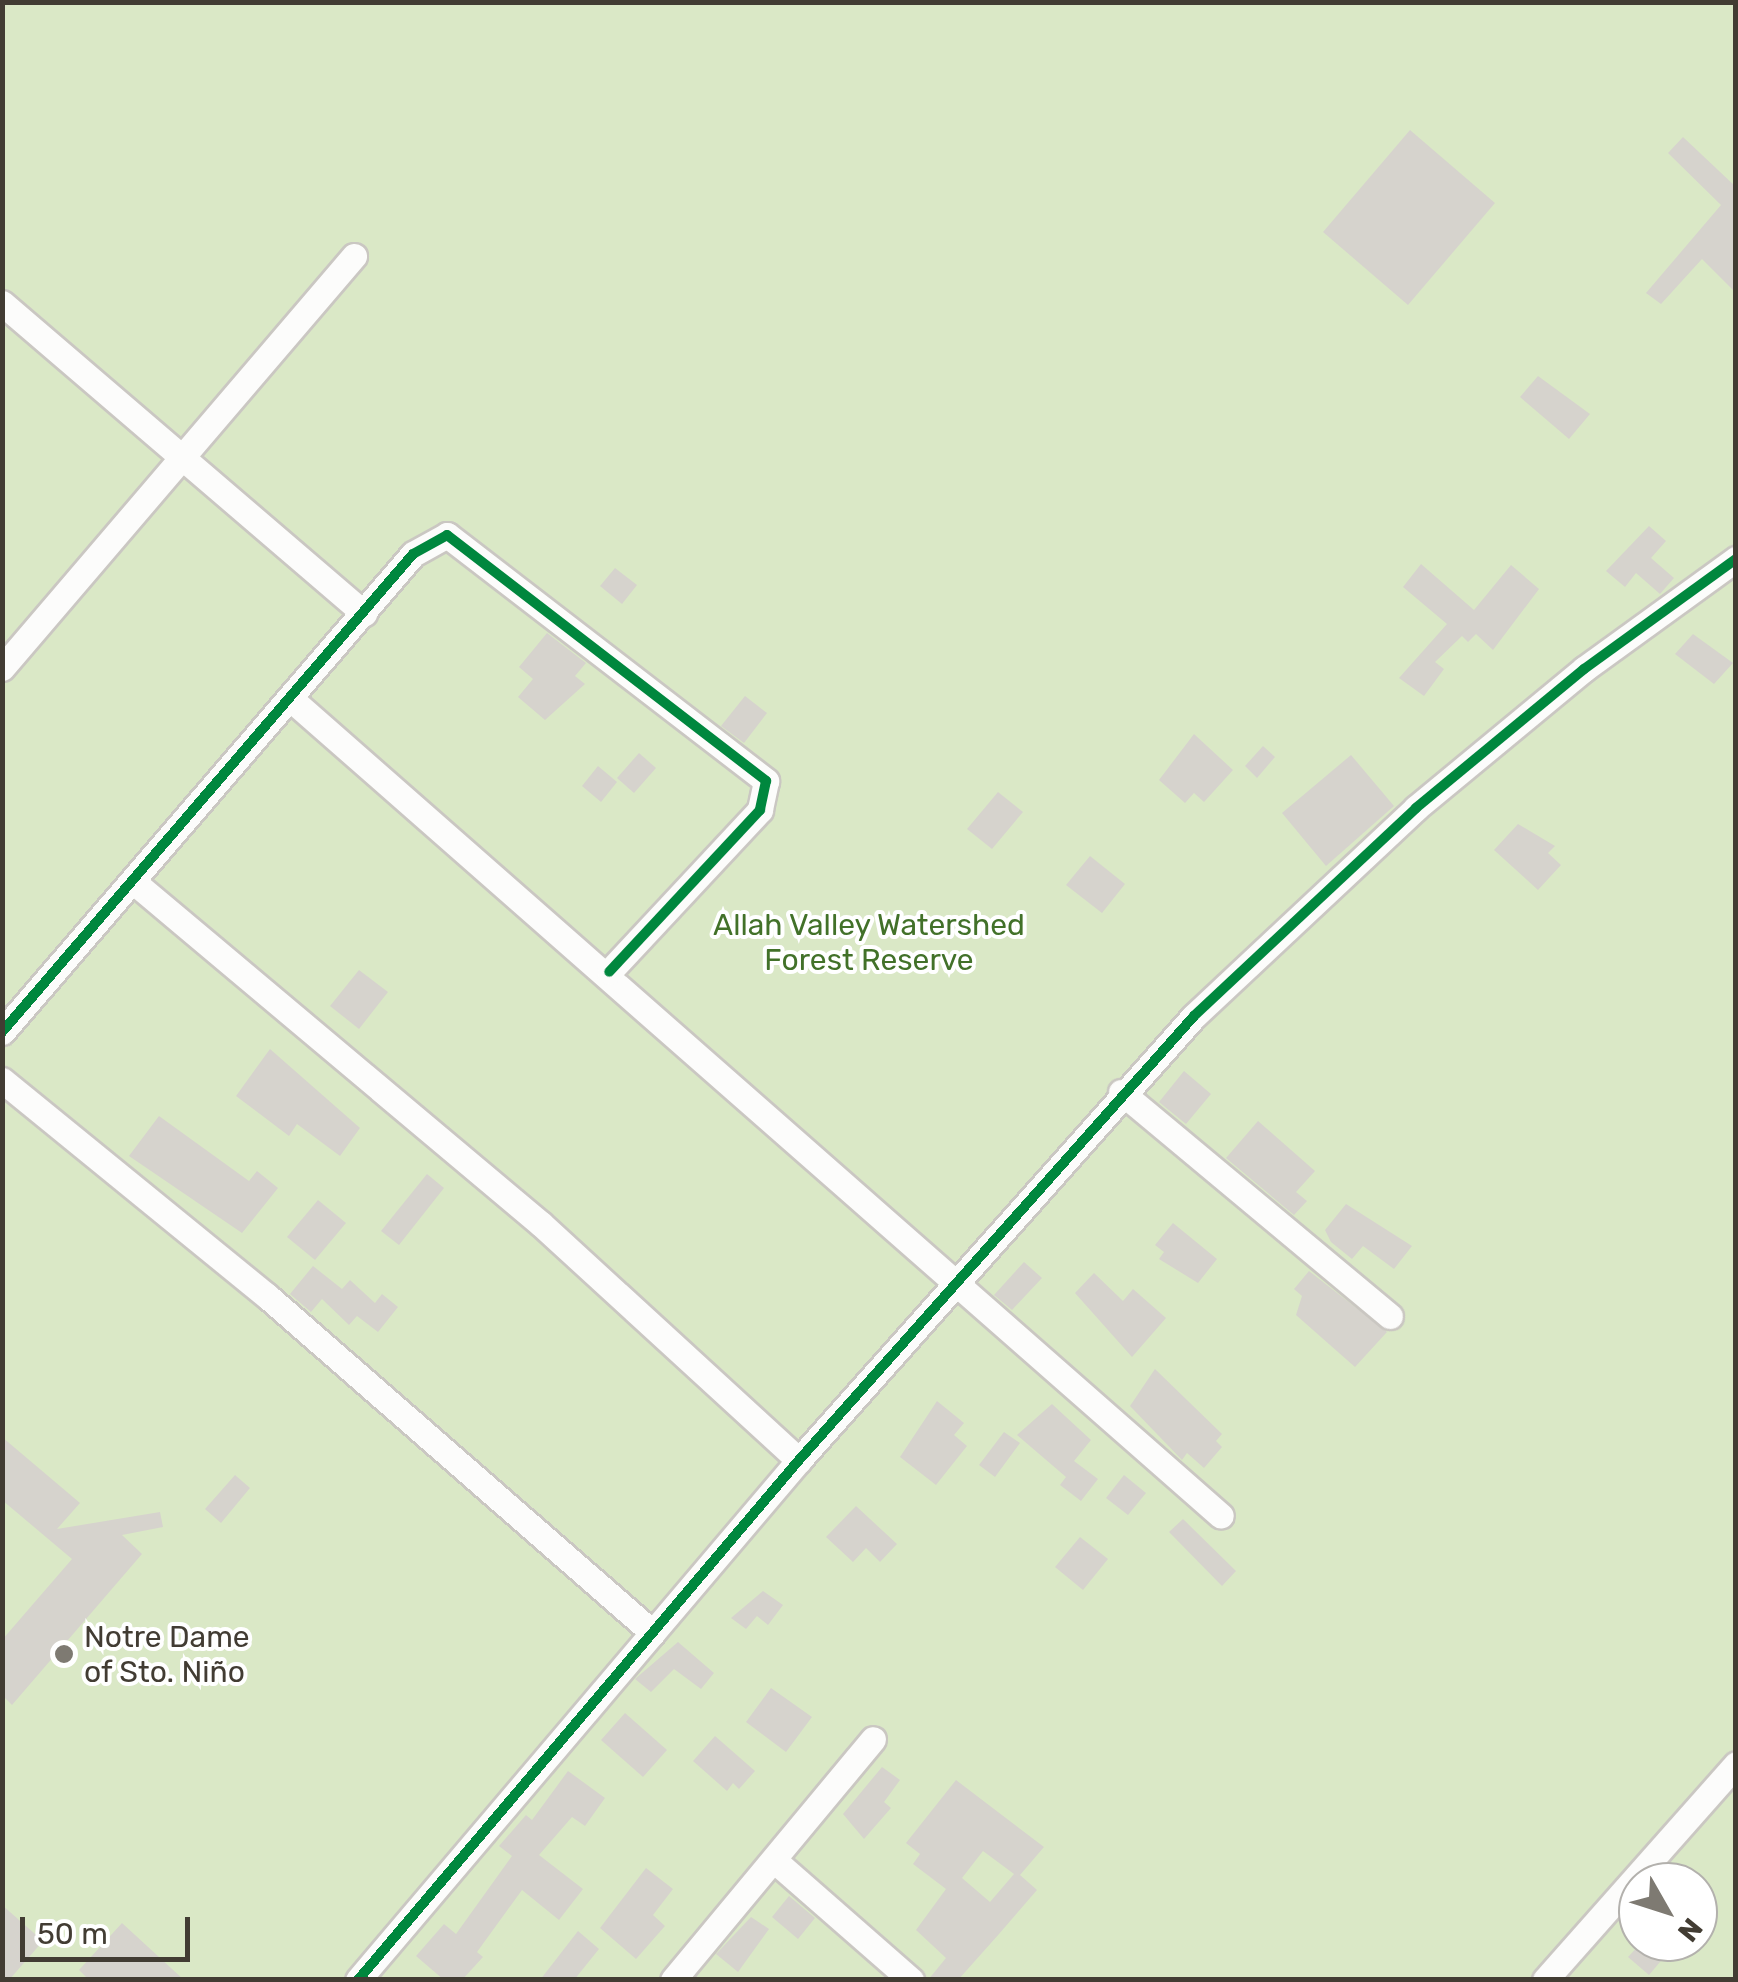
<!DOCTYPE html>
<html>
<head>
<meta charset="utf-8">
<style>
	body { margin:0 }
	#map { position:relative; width:1738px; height:1982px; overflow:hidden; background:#eeece6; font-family:Rubik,sans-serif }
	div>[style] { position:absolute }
	.green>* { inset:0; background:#dae8c6 }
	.building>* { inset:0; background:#d6d3cd }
	.roads { filter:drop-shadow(2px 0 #cac7c2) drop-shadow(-2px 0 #cac7c2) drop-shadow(0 2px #cac7c2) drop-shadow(0 -2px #cac7c2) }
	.minor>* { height:25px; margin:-12.5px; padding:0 12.5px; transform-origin:12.5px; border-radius:12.5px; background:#fcfcfb }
	.cycleway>* { height:10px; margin:-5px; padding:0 5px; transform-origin:5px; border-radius:5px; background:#00873e }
	.dots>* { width:28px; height:28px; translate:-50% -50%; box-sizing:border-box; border:5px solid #fff; border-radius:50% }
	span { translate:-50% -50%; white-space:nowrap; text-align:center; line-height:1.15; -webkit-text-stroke:8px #fff; paint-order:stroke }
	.park-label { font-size:30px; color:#427129 }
	.poi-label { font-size:30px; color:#423c33 }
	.left { translate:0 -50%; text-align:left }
	.frame { position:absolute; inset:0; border:5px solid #423c33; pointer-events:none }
	.north { position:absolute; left:1618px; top:1862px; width:100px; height:100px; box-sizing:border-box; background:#fff; border:2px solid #b3b1ad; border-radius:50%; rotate:129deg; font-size:28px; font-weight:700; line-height:40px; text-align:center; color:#423c33 }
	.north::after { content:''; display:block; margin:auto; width:35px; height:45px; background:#7e7a72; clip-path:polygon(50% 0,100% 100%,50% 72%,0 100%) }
	.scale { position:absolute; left:20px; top:1917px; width:170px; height:45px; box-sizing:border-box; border:5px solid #423c33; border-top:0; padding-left:12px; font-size:30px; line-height:35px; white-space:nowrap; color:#423c33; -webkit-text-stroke:8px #fff; paint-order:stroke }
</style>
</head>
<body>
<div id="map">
	<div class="green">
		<div style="clip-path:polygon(evenodd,3px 3px,1735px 3px,1735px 1979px,3px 1980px,3px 3px,1638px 1882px,1698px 1882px,1698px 1942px,1638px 1942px,1638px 1882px)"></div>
	</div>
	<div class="building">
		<div style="clip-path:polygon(1410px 130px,1495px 203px,1408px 305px,1323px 232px)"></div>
		<div style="clip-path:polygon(1683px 137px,1736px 187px,1736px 293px,1702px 259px,1661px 304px,1646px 293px,1721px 205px,1668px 153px)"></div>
		<div style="clip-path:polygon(1538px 376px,1590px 414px,1569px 439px,1520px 397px)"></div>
		<div style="clip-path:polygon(1649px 526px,1666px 541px,1651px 558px,1674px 578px,1660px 594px,1636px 573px,1625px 587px,1606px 571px)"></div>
		<div style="clip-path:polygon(1421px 564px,1474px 610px,1511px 565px,1539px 589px,1493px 650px,1476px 634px,1468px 642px,1462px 636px,1435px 662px,1444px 669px,1424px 696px,1399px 678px,1447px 624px,1403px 587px)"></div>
		<div style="clip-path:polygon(615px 568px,637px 585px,622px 604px,600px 586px)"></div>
		<div style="clip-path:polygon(547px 633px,586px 663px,575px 676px,585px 684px,545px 720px,518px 697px,533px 679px,519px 667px)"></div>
		<div style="clip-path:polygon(1693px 634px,1733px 663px,1714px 684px,1675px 654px)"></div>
		<div style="clip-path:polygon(745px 696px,767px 713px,744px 743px,721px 726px)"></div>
		<div style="clip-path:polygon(1194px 734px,1233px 770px,1204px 802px,1194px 793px,1185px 803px,1159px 780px)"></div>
		<div style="clip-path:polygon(1263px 746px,1275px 757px,1257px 778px,1245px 766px)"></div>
		<div style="clip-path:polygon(639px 753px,656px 768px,634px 793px,617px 778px)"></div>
		<div style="clip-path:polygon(1351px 755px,1394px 806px,1326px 866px,1282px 813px)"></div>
		<div style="clip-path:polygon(598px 766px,617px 782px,601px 802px,582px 786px)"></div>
		<div style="clip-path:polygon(998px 792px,1023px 812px,992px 849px,967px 829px)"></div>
		<div style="clip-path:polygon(1518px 824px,1555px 846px,1548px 853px,1561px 865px,1538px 890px,1494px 850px)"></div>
		<div style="clip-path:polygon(1090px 856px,1125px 884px,1102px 913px,1066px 885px)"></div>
		<div style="clip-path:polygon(359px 970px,388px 992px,359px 1029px,330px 1006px)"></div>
		<div style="clip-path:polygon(270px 1049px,360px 1128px,340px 1156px,297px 1124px,289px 1136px,236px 1096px)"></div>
		<div style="clip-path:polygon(1184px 1071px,1211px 1094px,1186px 1124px,1159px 1102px)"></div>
		<div style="clip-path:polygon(159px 1116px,249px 1181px,257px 1171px,278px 1188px,242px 1233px,129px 1156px)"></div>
		<div style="clip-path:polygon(1258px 1121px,1315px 1171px,1296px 1192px,1307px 1201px,1294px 1215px,1226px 1158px)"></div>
		<div style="clip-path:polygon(427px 1174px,444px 1188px,399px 1245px,381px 1231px)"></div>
		<div style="clip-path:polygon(318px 1200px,346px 1223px,315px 1260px,287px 1237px)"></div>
		<div style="clip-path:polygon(1346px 1204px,1412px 1246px,1394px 1269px,1363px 1246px,1352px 1259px,1331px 1242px,1325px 1230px)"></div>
		<div style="clip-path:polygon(1173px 1223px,1217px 1259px,1198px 1283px,1159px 1259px,1164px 1252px,1155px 1245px)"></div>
		<div style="clip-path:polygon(1024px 1262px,1042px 1278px,1012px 1310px,994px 1295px)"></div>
		<div style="clip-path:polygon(313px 1266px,342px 1289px,350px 1280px,375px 1303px,382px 1294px,398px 1307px,378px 1332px,357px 1316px,349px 1325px,322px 1299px,311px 1312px,290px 1294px)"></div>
		<div style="clip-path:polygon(1309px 1271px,1387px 1332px,1355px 1367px,1296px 1315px,1302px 1296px,1294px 1289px)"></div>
		<div style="clip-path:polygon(1094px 1273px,1123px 1301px,1133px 1289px,1166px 1318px,1132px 1357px,1075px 1293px)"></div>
		<div style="clip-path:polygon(1155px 1369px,1222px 1434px,1216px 1441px,1222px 1447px,1204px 1468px,1187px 1453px,1182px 1460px,1130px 1406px)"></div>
		<div style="clip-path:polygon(937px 1401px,964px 1423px,954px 1435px,967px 1446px,936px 1485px,900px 1457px)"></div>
		<div style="clip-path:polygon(1052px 1404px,1091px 1440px,1074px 1461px,1098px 1479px,1081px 1501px,1060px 1485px,1066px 1477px,1017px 1435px)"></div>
		<div style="clip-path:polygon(1004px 1432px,1020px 1443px,995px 1477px,979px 1465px)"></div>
		<div style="clip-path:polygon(2px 1437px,80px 1503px,57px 1529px,160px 1512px,163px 1527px,122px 1535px,142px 1554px,12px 1705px,2px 1695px,2px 1640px,72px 1559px,2px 1500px)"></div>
		<div style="clip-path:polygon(235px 1475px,250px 1488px,221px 1523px,205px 1509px)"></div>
		<div style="clip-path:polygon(1124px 1475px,1146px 1493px,1128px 1515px,1106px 1498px)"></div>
		<div style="clip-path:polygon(856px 1506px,897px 1544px,880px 1562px,866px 1548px,853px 1562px,826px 1537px)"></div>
		<div style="clip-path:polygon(1183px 1519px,1236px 1571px,1222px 1586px,1169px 1532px)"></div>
		<div style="clip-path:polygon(1080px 1537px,1108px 1559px,1083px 1590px,1055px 1567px)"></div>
		<div style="clip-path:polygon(763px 1591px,783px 1605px,768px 1625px,757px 1616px,746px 1629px,731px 1618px)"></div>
		<div style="clip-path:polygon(678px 1642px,714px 1673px,701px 1689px,674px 1669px,651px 1692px,635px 1679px)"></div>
		<div style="clip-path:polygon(771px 1688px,812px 1717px,786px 1752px,746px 1722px)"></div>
		<div style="clip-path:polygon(625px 1713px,667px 1750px,643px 1777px,601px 1740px)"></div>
		<div style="clip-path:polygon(715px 1736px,755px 1771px,739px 1789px,733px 1783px,727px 1791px,693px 1761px)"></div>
		<div style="clip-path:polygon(882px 1767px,900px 1780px,884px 1802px,891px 1808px,864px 1839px,843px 1814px)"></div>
		<div style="clip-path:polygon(568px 1771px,605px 1798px,585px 1826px,572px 1817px,539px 1855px,583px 1889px,559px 1920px,522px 1890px,477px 1952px,483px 1957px,462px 1980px,444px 1980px,416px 1956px,444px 1924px,456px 1934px,512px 1856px,499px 1846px,526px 1815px,532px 1820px)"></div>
		<div style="clip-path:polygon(evenodd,956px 1780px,1044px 1847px,1020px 1875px,1037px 1890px,999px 1934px,958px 1980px,928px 1980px,946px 1958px,916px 1930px,946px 1889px,913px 1864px,920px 1854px,906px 1843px,956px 1780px,983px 1851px,1014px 1874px,990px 1902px,962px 1878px,983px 1851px)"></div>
		<div style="clip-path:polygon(646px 1868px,673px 1889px,653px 1915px,665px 1926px,636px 1959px,600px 1928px)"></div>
		<div style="clip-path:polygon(789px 1896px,815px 1918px,798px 1939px,772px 1917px)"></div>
		<div style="clip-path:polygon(2px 1905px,43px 1941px,9px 1980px,2px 1980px)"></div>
		<div style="clip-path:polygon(751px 1917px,769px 1929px,738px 1972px,716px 1954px)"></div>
		<div style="clip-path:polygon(122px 1923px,184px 1980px,89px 1980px,79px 1970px)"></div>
		<div style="clip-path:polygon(578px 1931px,599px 1949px,574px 1980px,540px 1980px)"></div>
		<div style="clip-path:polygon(1642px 1942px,1677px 1942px,1649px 1975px,1628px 1957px)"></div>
	</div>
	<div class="roads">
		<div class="minor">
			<div style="left:2px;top:303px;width:477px;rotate:40.6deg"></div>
			<div style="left:2px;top:668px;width:542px;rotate:-49.49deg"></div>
			<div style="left:292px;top:700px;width:1236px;rotate:41.29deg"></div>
			<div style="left:135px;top:883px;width:530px;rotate:40.03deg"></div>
			<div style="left:541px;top:1224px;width:350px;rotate:42.5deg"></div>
			<div style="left:2px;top:1032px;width:630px;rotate:-49.31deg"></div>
			<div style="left:413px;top:554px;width:39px;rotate:-29deg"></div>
			<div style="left:447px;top:535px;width:403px;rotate:37.6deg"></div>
			<div style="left:766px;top:781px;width:30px;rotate:102deg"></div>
			<div style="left:760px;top:810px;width:221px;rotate:133deg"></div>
			<div style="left:2px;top:1080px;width:342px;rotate:39.2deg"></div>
			<div style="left:267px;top:1296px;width:512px;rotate:41.12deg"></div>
			<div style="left:1121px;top:1092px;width:350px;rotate:39.8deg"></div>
			<div style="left:775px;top:1861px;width:181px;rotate:41.2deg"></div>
			<div style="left:358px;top:1980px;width:682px;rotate:-49.7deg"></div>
			<div style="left:799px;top:1460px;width:594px;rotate:-48.34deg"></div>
			<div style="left:1194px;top:1016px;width:304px;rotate:-43.1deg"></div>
			<div style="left:1416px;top:808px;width:218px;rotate:-39.6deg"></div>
			<div style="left:1584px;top:669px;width:188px;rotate:-35.9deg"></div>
			<div style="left:673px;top:1980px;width:313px;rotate:-50.3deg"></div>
			<div style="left:1545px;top:1980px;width:288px;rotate:-48.5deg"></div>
		</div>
	</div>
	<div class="cycleway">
		<div style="left:2px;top:1032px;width:630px;rotate:-49.31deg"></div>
		<div style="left:413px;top:554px;width:39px;rotate:-29deg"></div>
		<div style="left:447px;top:535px;width:403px;rotate:37.6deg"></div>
		<div style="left:766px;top:781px;width:30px;rotate:102deg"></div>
		<div style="left:760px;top:810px;width:221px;rotate:133deg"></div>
		<div style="left:358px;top:1980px;width:682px;rotate:-49.7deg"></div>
		<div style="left:799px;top:1460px;width:594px;rotate:-48.34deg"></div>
		<div style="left:1194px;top:1016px;width:304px;rotate:-43.1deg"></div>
		<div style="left:1416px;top:808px;width:218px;rotate:-39.6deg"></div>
		<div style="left:1584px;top:669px;width:188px;rotate:-35.9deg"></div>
	</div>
	<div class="dots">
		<div style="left:64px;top:1654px;background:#7e7a72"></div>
	</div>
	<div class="park-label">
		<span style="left:869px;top:942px">Allah Valley Watershed<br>Forest Reserve</span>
	</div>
	<div class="poi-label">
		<span class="left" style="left:84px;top:1654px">Notre Dame<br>of Sto. Niño</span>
	</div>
	<div class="frame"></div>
	<div class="north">N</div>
	<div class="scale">50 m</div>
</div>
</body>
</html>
